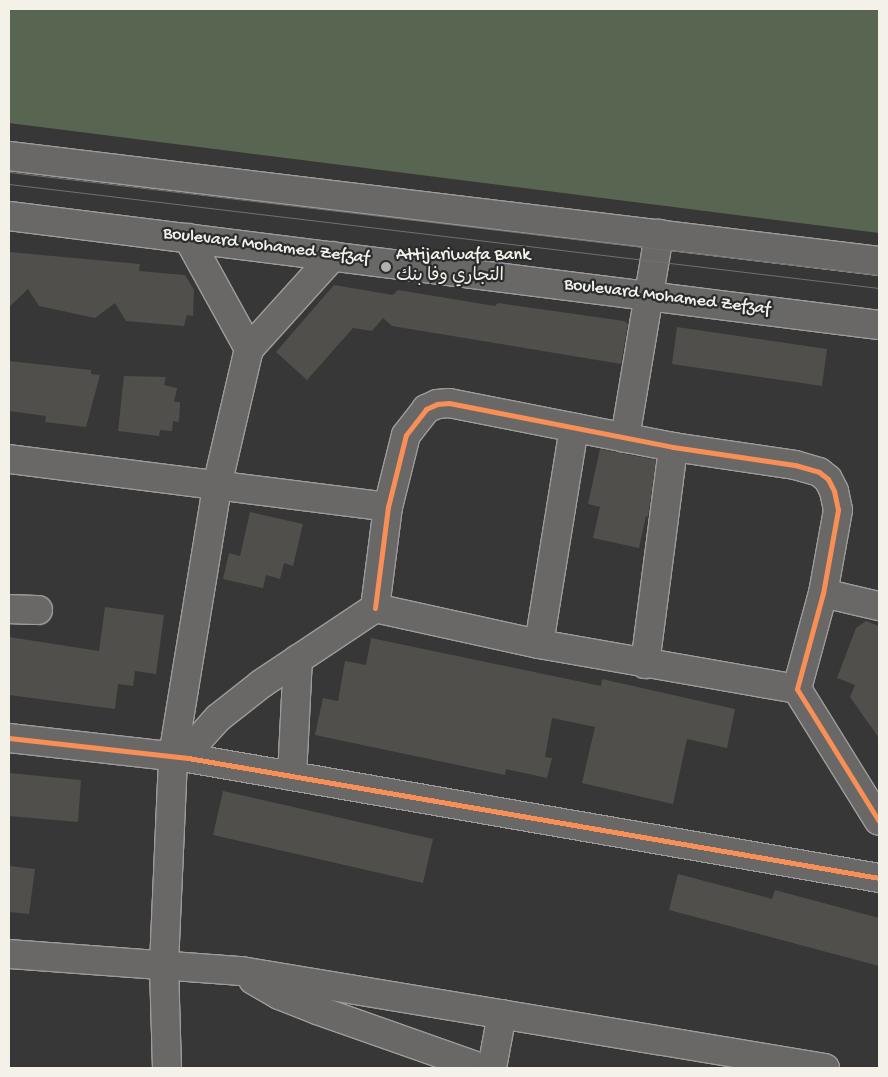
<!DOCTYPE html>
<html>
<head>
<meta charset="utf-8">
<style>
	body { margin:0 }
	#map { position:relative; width:888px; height:1077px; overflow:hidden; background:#373737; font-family:"Gochi Hand","Playpen Sans Arabic",sans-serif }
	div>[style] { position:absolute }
	.green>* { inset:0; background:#586550 }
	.building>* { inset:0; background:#514f4c }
	.roads { filter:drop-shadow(1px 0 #9d9c9b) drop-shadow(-1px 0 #9d9c9b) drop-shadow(0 1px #9d9c9b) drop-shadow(0 -1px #9d9c9b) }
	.minor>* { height:28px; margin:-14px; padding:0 14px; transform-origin:14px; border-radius:14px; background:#696866 }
	.major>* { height:28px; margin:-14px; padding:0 14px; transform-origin:14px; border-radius:14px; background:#696866 }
	.tram>* { height:1px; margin:-0.5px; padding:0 0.5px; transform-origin:0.5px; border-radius:0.5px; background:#70706f }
	.cycleway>* { height:5px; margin:-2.5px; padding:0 2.5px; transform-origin:2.5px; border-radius:2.5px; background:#f78f57 }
	.dots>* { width:14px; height:14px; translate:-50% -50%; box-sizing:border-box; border:2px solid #2a2d2e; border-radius:50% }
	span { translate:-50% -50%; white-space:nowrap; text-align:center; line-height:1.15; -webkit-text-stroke:4.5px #2a2d2e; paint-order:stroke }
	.street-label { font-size:18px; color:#f4f1e8 }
	.poi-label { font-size:18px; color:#f4f1e8 }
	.left { translate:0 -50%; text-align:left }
	.frame { position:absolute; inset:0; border:10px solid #f4f1e8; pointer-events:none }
</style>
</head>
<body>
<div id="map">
	<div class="green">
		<div style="clip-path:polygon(9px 9px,879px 9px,879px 233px,9px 123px)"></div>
	</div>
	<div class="building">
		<div style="clip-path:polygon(9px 252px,140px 264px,139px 271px,185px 275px,194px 290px,193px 316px,187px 315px,184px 326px,126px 321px,115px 303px,95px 318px,39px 306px,28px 289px,9px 307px)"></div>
		<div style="clip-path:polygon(334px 285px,393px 295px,398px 290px,495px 306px,498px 303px,624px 321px,628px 324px,621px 364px,392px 326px,383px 318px,372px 331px,353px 328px,307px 380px,276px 352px)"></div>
		<div style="clip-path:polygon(677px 327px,827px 349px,822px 386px,672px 364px)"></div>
		<div style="clip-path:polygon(9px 361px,91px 370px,91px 374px,100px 375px,86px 427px,45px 422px,46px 416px,9px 411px)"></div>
		<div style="clip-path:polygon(124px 376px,166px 377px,164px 385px,177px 388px,174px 402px,180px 402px,179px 422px,173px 421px,172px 431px,160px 430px,159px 436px,118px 431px)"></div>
		<div style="clip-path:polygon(600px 449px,656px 460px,648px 517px,646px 516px,639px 548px,593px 538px,600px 507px,588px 504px)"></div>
		<div style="clip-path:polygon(250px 512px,303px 524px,293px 566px,284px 563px,280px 579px,266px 575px,263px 588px,223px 579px,229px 553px,240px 556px)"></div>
		<div style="clip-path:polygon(105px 607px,164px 615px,156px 674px,135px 671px,133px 686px,118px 684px,115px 709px,9px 695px,9px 637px,99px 651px)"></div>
		<div style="clip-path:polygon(866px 621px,879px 626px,879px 738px,850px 697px,855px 685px,837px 678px,856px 628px)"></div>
		<div style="clip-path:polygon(371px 638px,601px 686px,602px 679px,735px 709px,727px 748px,687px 739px,673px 804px,582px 783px,595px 727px,552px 718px,545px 757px,552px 758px,547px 778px,506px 769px,505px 775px,315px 735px,323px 698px,338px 701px,345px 661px,366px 665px)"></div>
		<div style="clip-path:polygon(9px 773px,81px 780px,78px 822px,9px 816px)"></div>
		<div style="clip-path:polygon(223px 791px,433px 839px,423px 883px,213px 835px)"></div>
		<div style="clip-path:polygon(9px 866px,35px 869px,29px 914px,9px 912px)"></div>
		<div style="clip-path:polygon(678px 874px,772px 899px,775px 890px,879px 918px,879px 966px,669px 910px)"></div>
	</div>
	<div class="roads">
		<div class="minor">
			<div style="left:188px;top:238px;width:127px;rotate:61.2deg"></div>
			<div style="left:625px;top:438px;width:207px;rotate:-80.5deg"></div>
			<div style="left:9px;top:459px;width:382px;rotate:7.2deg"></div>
			<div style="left:823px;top:593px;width:57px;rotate:13.1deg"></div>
			<div style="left:375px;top:608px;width:102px;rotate:-82.7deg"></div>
			<div style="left:388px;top:507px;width:74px;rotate:-76deg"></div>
			<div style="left:406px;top:435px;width:33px;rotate:-52deg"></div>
			<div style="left:426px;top:409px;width:12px;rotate:-24deg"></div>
			<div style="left:437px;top:404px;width:12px;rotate:-5deg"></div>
			<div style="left:449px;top:403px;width:228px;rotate:11.1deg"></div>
			<div style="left:673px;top:447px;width:123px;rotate:8.4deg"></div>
			<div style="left:795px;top:465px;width:25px;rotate:16deg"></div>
			<div style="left:819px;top:472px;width:11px;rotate:38deg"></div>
			<div style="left:828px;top:479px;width:13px;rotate:63deg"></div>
			<div style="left:834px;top:491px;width:19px;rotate:78deg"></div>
			<div style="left:838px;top:510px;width:84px;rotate:100.2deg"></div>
			<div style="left:823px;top:593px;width:99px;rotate:105.2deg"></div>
			<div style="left:797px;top:689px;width:155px;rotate:58.2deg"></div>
			<div style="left:9px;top:609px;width:29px;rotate:2deg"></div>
			<div style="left:539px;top:644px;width:219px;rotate:-80.8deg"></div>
			<div style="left:645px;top:664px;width:219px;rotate:-82.6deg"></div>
			<div style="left:9px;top:738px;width:180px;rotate:6.4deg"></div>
			<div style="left:188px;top:758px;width:701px;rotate:9.85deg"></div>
			<div style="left:188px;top:758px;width:23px;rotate:-59deg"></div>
			<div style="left:200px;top:738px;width:27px;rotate:-48deg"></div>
			<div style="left:218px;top:718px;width:55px;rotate:-38.3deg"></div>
			<div style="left:261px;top:684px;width:137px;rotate:-33.7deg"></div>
			<div style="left:375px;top:608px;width:168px;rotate:12.4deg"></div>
			<div style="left:539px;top:644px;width:262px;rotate:9.9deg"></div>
			<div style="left:292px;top:776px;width:117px;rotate:-87.1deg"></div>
			<div style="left:9px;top:954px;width:233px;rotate:4.2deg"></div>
			<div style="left:241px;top:971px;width:592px;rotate:9.43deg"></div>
			<div style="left:253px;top:980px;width:30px;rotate:30deg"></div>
			<div style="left:279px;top:995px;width:41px;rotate:21.5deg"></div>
			<div style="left:317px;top:1010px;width:175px;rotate:19.4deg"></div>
			<div style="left:167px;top:1068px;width:103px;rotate:-91.7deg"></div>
			<div style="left:164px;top:965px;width:209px;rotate:-87.5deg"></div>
			<div style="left:173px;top:756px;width:274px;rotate:-80.7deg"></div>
			<div style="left:217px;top:486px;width:141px;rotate:-76.9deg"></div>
			<div style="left:249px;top:349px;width:125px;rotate:-47.9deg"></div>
			<div style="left:492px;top:1068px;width:55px;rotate:-79.5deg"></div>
		</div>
		<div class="major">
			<div style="left:9px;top:156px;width:876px;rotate:6.88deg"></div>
			<div style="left:9px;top:216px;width:877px;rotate:7.14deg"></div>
		</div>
	</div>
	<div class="tram">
		<div style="left:9px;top:172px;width:876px;rotate:6.75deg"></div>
		<div style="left:9px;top:184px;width:876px;rotate:6.82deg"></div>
	</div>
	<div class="cycleway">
		<div style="left:375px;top:608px;width:102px;rotate:-82.7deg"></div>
		<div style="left:388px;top:507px;width:74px;rotate:-76deg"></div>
		<div style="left:406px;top:435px;width:33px;rotate:-52deg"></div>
		<div style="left:426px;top:409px;width:12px;rotate:-24deg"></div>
		<div style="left:437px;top:404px;width:12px;rotate:-5deg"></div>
		<div style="left:449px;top:403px;width:228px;rotate:11.1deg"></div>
		<div style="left:673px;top:447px;width:123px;rotate:8.4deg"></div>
		<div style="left:795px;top:465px;width:25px;rotate:16deg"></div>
		<div style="left:819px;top:472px;width:11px;rotate:38deg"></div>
		<div style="left:828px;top:479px;width:13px;rotate:63deg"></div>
		<div style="left:834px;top:491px;width:19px;rotate:78deg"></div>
		<div style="left:838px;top:510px;width:84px;rotate:100.2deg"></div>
		<div style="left:823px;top:593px;width:99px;rotate:105.2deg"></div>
		<div style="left:797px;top:689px;width:155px;rotate:58.2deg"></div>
		<div style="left:9px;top:738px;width:180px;rotate:6.4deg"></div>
		<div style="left:188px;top:758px;width:701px;rotate:9.85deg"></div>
	</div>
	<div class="dots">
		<div style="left:386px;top:267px;background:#b2b0aa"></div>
	</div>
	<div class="street-label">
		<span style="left:266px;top:247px;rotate:7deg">Boulevard Mohamed Zefzaf</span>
		<span style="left:667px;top:298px;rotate:7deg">Boulevard Mohamed Zefzaf</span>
	</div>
	<div class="poi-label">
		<span class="left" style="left:396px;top:267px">Attijariwafa Bank<br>التجاري وفا بنك</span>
	</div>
	<div class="frame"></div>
</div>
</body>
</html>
